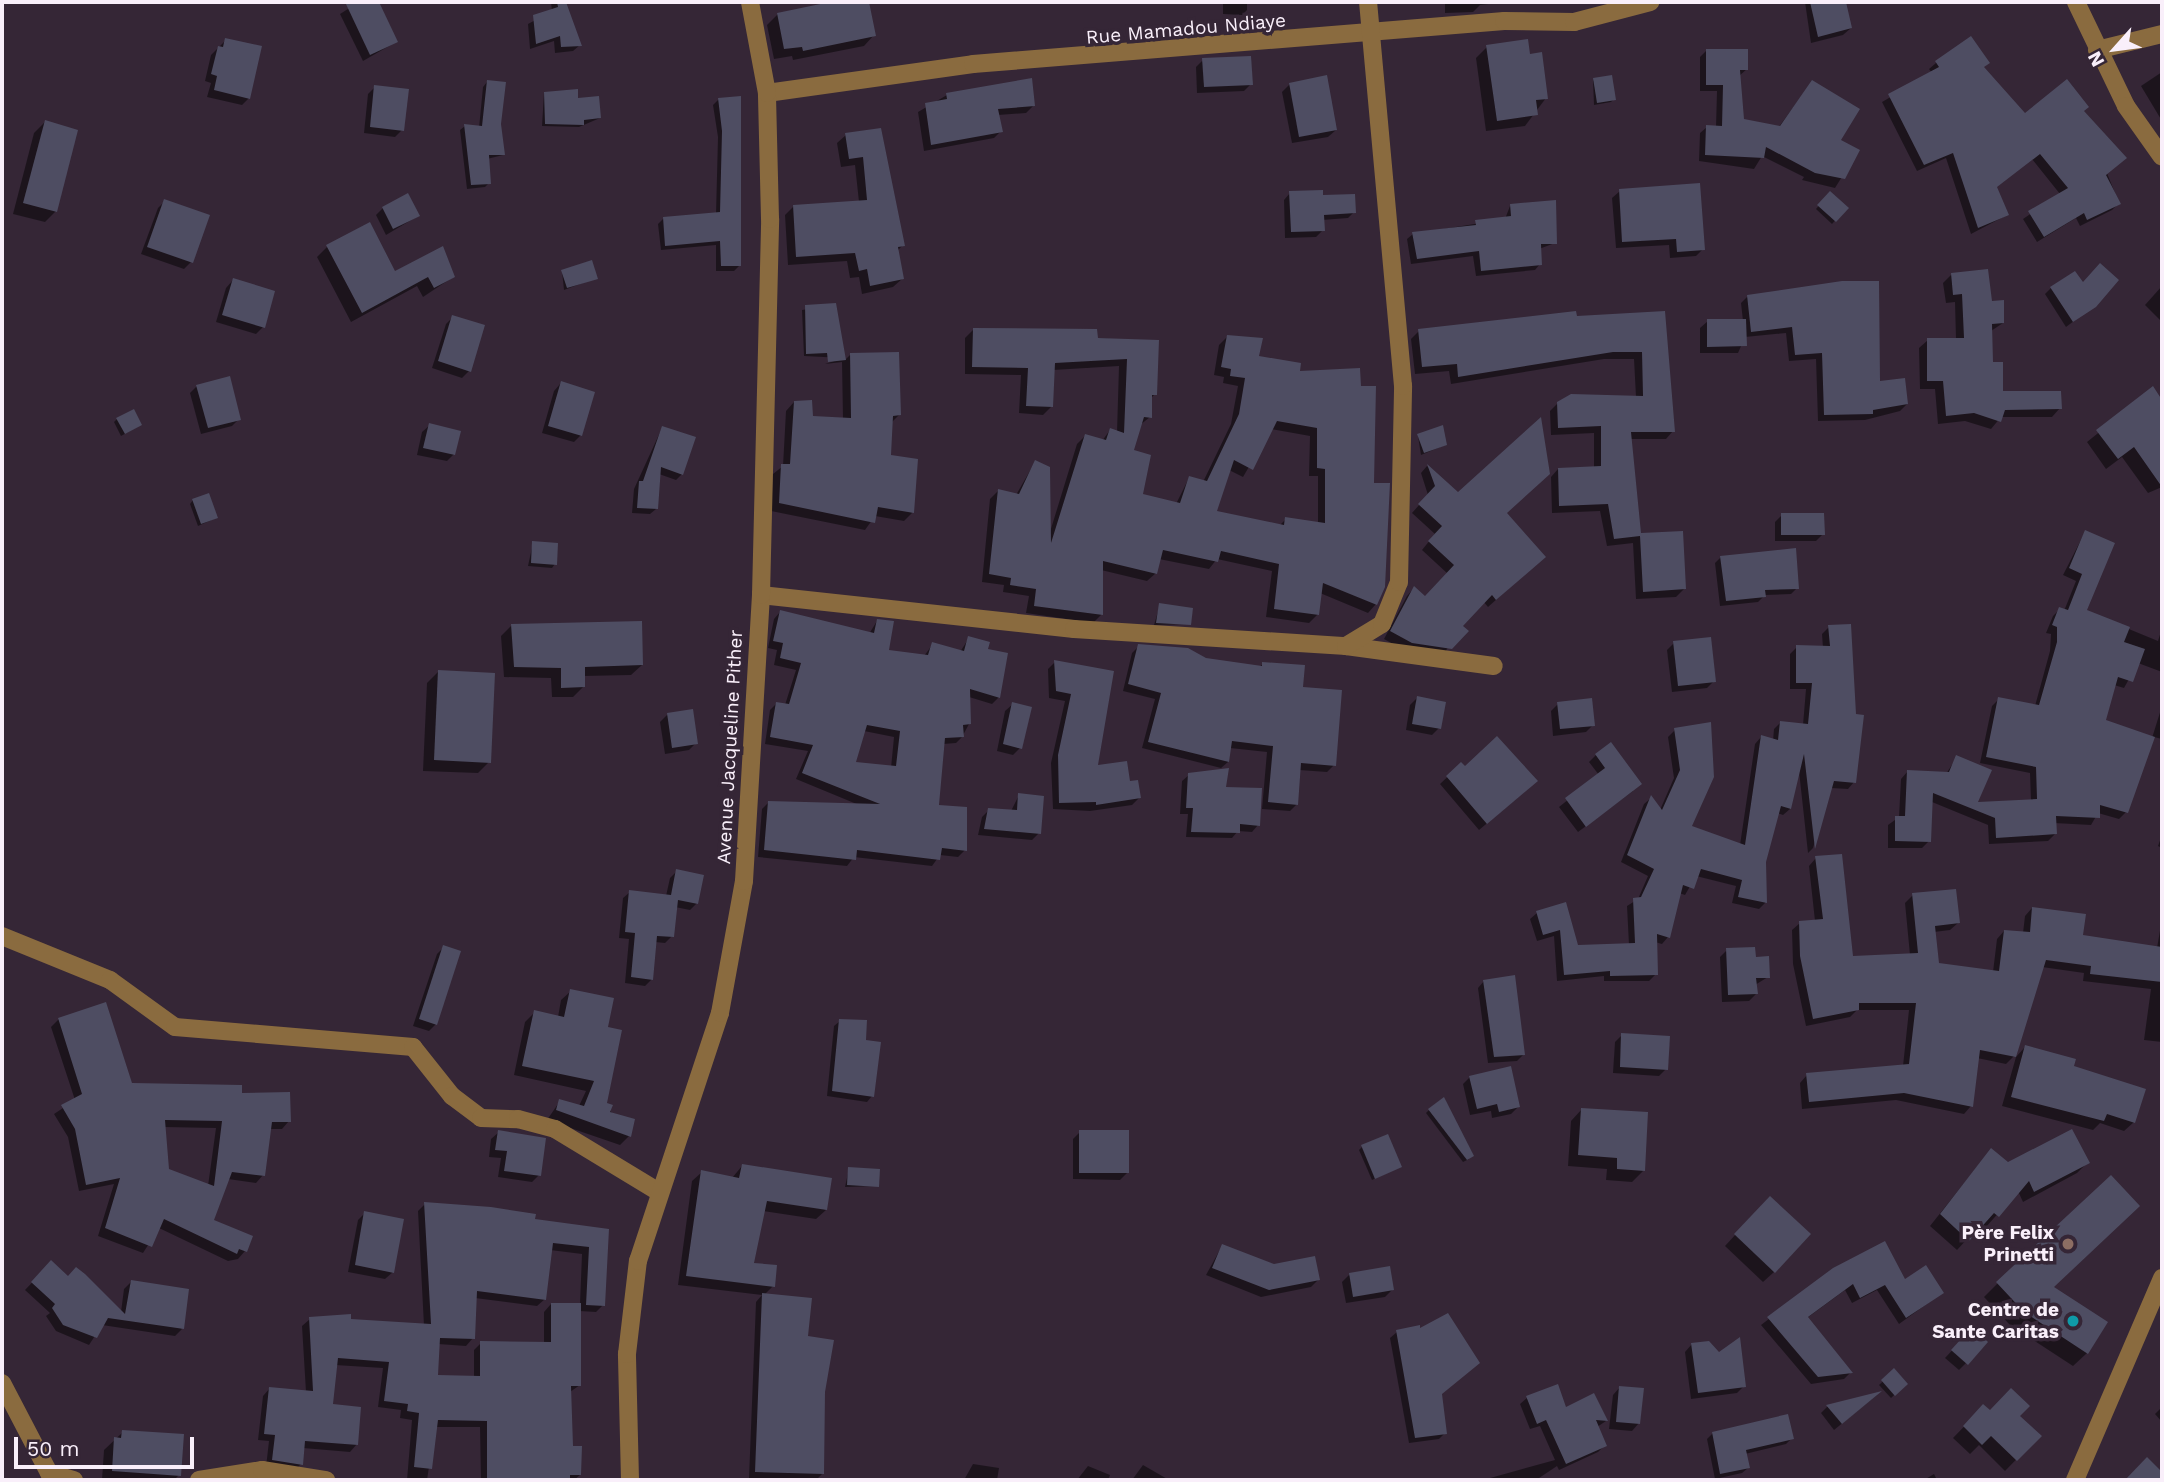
<!DOCTYPE html>
<html>
<head>
<meta charset="utf-8">
<style>
	body { margin:0 }
	#map { position:relative; width:2164px; height:1482px; overflow:hidden; background:#352636; font-family:"Work Sans",sans-serif }
	div>[style] { position:absolute }
	.shadow>* { inset:0; background:#0007 }
	.building>* { inset:0; background:#4e4d62 }
	.minor>* { height:18px; margin:-9px; padding:0 9px; transform-origin:9px; border-radius:9px; background:#8a6b3f }
	.dots>* { width:19px; height:19px; translate:-50% -50%; box-sizing:border-box; border:4px solid #352636; border-radius:50% }
	span { translate:-50% -50%; white-space:nowrap; text-align:center; line-height:1.15; -webkit-text-stroke:7px #352636; paint-order:stroke }
	.street-label { font-size:19px; color:#f9effa }
	.poi-label { font-size:19px; color:#f9effa; font-weight:700 }
	.right { translate:-100% -50%; text-align:right }
	.frame { position:absolute; inset:0; border:4px solid #f9effa; pointer-events:none }
	.north { position:absolute; left:2080px; top:14px; width:70px; height:70px; -webkit-text-stroke:5px #352636; paint-order:stroke; rotate:242deg; font-size:19px; font-weight:700; line-height:28px; text-align:center; color:#f9effa }
	.north::after { content:''; display:block; margin:auto; width:24px; height:32px; background:#f9effa; clip-path:polygon(50% 0,100% 100%,50% 72%,0 100%) }
	.scale { position:absolute; left:14px; top:1437px; width:180px; height:32px; box-sizing:border-box; border:4px solid #f9effa; border-top:0; padding-left:9px; font-size:21px; line-height:24px; white-space:nowrap; color:#f9effa; -webkit-text-stroke:5px #352636; paint-order:stroke }
</style>
</head>
<body>
<div id="map">
	<div class="shadow">
		<div style="clip-path:polygon(359px 2px,377px 2px,396px 42px,363px 61px,340px 14px)"></div>
		<div style="clip-path:polygon(551px 2px,565px 2px,580px 45px,573px 51px,555px 53px,554px 41px,530px 49px,528px 24px,552px 11px)"></div>
		<div style="clip-path:polygon(839px 2px,867px 2px,874px 35px,864px 46px,793px 60px,792px 56px,774px 59px,767px 25px,778px 14px)"></div>
		<div style="clip-path:polygon(1197px 2px,1247px 2px,1247px 10px,1242px 15px,1223px 14px,1223px 4px)"></div>
		<div style="clip-path:polygon(1445px 2px,1505px 2px,1480px 5px,1473px 12px,1445px 13px)"></div>
		<div style="clip-path:polygon(1805px 2px,1844px 2px,1851px 28px,1843px 35px,1811px 43px)"></div>
		<div style="clip-path:polygon(1971px 38px,1983px 68px,2024px 115px,2082px 111px,2119px 203px,2112px 210px,2080px 226px,2076px 218px,2037px 242px,2023px 219px,2060px 194px,2032px 159px,1996px 187px,2007px 215px,1971px 234px,1946px 158px,1917px 171px,1882px 102px,1932px 73px,1929px 69px,1936px 63px)"></div>
		<div style="clip-path:polygon(226px 40px,249px 98px,242px 105px,207px 97px,211px 83px,205px 81px,211px 55px)"></div>
		<div style="clip-path:polygon(1487px 47px,1528px 56px,1546px 98px,1525px 126px,1486px 131px,1476px 58px)"></div>
		<div style="clip-path:polygon(1706px 51px,1747px 69px,1739px 76px,1743px 121px,1778px 128px,1812px 82px,1838px 141px,1858px 151px,1835px 188px,1802px 180px,1804px 177px,1762px 156px,1754px 169px,1699px 161px,1700px 133px,1707px 127px,1716px 127px,1717px 91px,1700px 91px,1700px 57px)"></div>
		<div style="clip-path:polygon(1203px 60px,1251px 84px,1244px 91px,1197px 93px,1196px 67px)"></div>
		<div style="clip-path:polygon(2162px 72px,2162px 121px,2141px 86px)"></div>
		<div style="clip-path:polygon(1593px 80px,1614px 99px,1611px 102px,1594px 105px)"></div>
		<div style="clip-path:polygon(487px 82px,503px 155px,487px 159px,489px 183px,485px 187px,467px 189px,460px 130px,465px 126px,479px 128px,483px 87px)"></div>
		<div style="clip-path:polygon(1290px 84px,1336px 130px,1328px 137px,1292px 143px,1282px 92px)"></div>
		<div style="clip-path:polygon(375px 87px,402px 130px,395px 137px,364px 133px,368px 94px)"></div>
		<div style="clip-path:polygon(544px 93px,577px 100px,600px 118px,579px 127px,542px 126px)"></div>
		<div style="clip-path:polygon(947px 95px,1033px 106px,1026px 113px,998px 115px,1001px 131px,994px 138px,924px 151px,918px 112px)"></div>
		<div style="clip-path:polygon(740px 98px,739px 266px,734px 271px,716px 271px,716px 245px,661px 250px,658px 224px,663px 219px,716px 214px,718px 137px,713px 105px,718px 100px)"></div>
		<div style="clip-path:polygon(45px 122px,56px 211px,45px 222px,13px 214px,34px 133px)"></div>
		<div style="clip-path:polygon(879px 130px,903px 245px,897px 251px,902px 279px,893px 287px,862px 294px,859px 277px,850px 278px,847px 261px,788px 265px,785px 215px,794px 206px,859px 202px,855px 165px,841px 167px,837px 143px,846px 135px)"></div>
		<div style="clip-path:polygon(1620px 191px,1703px 249px,1696px 256px,1670px 258px,1669px 245px,1616px 248px,1612px 198px)"></div>
		<div style="clip-path:polygon(1290px 193px,1321px 197px,1354px 212px,1348px 218px,1322px 220px,1323px 230px,1316px 237px,1285px 238px,1284px 200px)"></div>
		<div style="clip-path:polygon(1830px 193px,1846px 208px,1832px 224px,1816px 209px)"></div>
		<div style="clip-path:polygon(165px 201px,191px 262px,184px 269px,141px 254px,158px 208px)"></div>
		<div style="clip-path:polygon(1510px 206px,1555px 243px,1539px 249px,1540px 264px,1535px 270px,1476px 276px,1473px 256px,1411px 264px,1407px 239px,1413px 234px,1505px 219px)"></div>
		<div style="clip-path:polygon(383px 208px,418px 216px,386px 235px,376px 215px)"></div>
		<div style="clip-path:polygon(327px 247px,395px 273px,453px 277px,423px 297px,417px 286px,351px 322px,317px 257px)"></div>
		<div style="clip-path:polygon(562px 271px,596px 278px,564px 290px)"></div>
		<div style="clip-path:polygon(1951px 275px,1990px 302px,2003px 323px,1991px 331px,1991px 364px,2001px 393px,2060px 408px,2052px 417px,2001px 417px,1991px 429px,1965px 421px,1938px 424px,1935px 389px,1920px 389px,1919px 348px,1928px 340px,1956px 339px,1955px 302px,1946px 303px,1943px 283px)"></div>
		<div style="clip-path:polygon(233px 280px,263px 327px,256px 334px,216px 322px,226px 288px)"></div>
		<div style="clip-path:polygon(2162px 286px,2162px 322px,2145px 305px)"></div>
		<div style="clip-path:polygon(2051px 288px,2095px 305px,2066px 327px,2045px 294px)"></div>
		<div style="clip-path:polygon(1747px 297px,1878px 383px,1907px 404px,1900px 411px,1865px 420px,1818px 421px,1816px 359px,1789px 361px,1786px 333px,1745px 337px,1738px 353px,1700px 353px,1700px 328px,1708px 321px,1743px 321px,1741px 303px)"></div>
		<div style="clip-path:polygon(834px 305px,845px 360px,850px 355px,899px 415px,891px 423px,889px 457px,912px 513px,904px 521px,875px 516px,865px 530px,771px 511px,773px 474px,783px 466px,786px 411px,794px 402px,811px 418px,843px 419px,842px 362px,825px 364px,843px 358px,804px 356px,802px 310px)"></div>
		<div style="clip-path:polygon(1664px 313px,1673px 431px,1666px 439px,1629px 439px,1639px 535px,1684px 589px,1676px 597px,1636px 599px,1633px 543px,1607px 546px,1600px 511px,1552px 513px,1551px 477px,1558px 469px,1594px 468px,1594px 433px,1551px 435px,1550px 411px,1558px 403px,1636px 397px,1634px 359px,1604px 359px,1451px 384px,1449px 371px,1415px 374px,1411px 339px,1419px 331px)"></div>
		<div style="clip-path:polygon(453px 317px,469px 371px,462px 378px,432px 368px,446px 324px)"></div>
		<div style="clip-path:polygon(evenodd,973px 330px,1157px 342px,1155px 394px,1150px 399px,1150px 417px,1140px 425px,1132px 451px,1141px 495px,1176px 504px,1189px 478px,1203px 482px,1231px 424px,1238px 386px,1223px 383px,1224px 377px,1214px 375px,1219px 345px,1227px 337px,1257px 358px,1298px 372px,1372px 484px,1376px 604px,1368px 613px,1320px 593px,1318px 614px,1309px 623px,1266px 617px,1272px 571px,1217px 559px,1209px 569px,1159px 559px,1156px 573px,1147px 581px,1101px 570px,1101px 615px,1093px 623px,1026px 613px,1029px 596px,1003px 592px,1004px 585px,982px 582px,990px 499px,998px 491px,1016px 495px,1035px 462px,1050px 532px,1077px 444px,1085px 436px,1102px 441px,1110px 430px,1117px 432px,1119px 366px,1053px 370px,1051px 407px,1043px 415px,1019px 413px,1021px 375px,965px 374px,965px 338px,973px 330px,1271px 429px,1310px 436px,1309px 476px,1318px 476px,1318px 523px,1286px 519px,1279px 526px,1215px 512px,1229px 470px,1243px 477px,1271px 429px)"></div>
		<div style="clip-path:polygon(561px 383px,581px 435px,574px 442px,542px 433px,554px 391px)"></div>
		<div style="clip-path:polygon(197px 386px,239px 419px,232px 426px,201px 434px,190px 393px)"></div>
		<div style="clip-path:polygon(2153px 389px,2162px 403px,2162px 487px,2148px 493px,2122px 457px,2106px 469px,2087px 442px)"></div>
		<div style="clip-path:polygon(117px 419px,137px 427px,121px 436px,114px 422px)"></div>
		<div style="clip-path:polygon(430px 425px,454px 454px,447px 461px,417px 455px,422px 432px)"></div>
		<div style="clip-path:polygon(662px 428px,682px 474px,676px 480px,659px 474px,656px 509px,650px 514px,632px 513px,634px 489px)"></div>
		<div style="clip-path:polygon(1418px 436px,1445px 445px,1421px 455px)"></div>
		<div style="clip-path:polygon(1427px 466px,1458px 494px,1505px 513px,1536px 564px,1488px 607px,1483px 601px,1460px 626px,1443px 656px,1404px 650px,1384px 639px,1407px 596px,1414px 588px,1425px 598px,1448px 574px,1422px 550px,1435px 534px,1412px 513px,1428px 495px,1421px 473px)"></div>
		<div style="clip-path:polygon(193px 500px,216px 518px,198px 526px,190px 504px)"></div>
		<div style="clip-path:polygon(1782px 515px,1823px 534px,1816px 541px,1775px 541px,1775px 522px)"></div>
		<div style="clip-path:polygon(2085px 532px,2085px 611px,2158px 641px,2162px 628px,2162px 672px,2138px 663px,2124px 688px,2114px 685px,2104px 721px,2152px 738px,2162px 706px,2162px 739px,2154px 737px,2126px 812px,2119px 819px,2098px 813px,2091px 825px,2054px 823px,2055px 834px,2048px 841px,1989px 844px,1988px 825px,1932px 802px,1929px 841px,1922px 848px,1888px 848px,1888px 825px,1899px 817px,1901px 779px,1908px 771px,1946px 774px,1957px 757px,1976px 804px,2031px 801px,2030px 773px,1980px 763px,1992px 706px,1999px 699px,2035px 706px,2050px 651px,2051px 634px,2046px 633px,2053px 616px,2060px 609px,2064px 611px,2076px 581px,2063px 575px)"></div>
		<div style="clip-path:polygon(533px 543px,555px 564px,552px 568px,528px 566px)"></div>
		<div style="clip-path:polygon(1721px 557px,1797px 588px,1791px 594px,1765px 595px,1758px 602px,1720px 606px,1715px 563px)"></div>
		<div style="clip-path:polygon(1160px 605px,1189px 624px,1154px 625px)"></div>
		<div style="clip-path:polygon(evenodd,780px 612px,869px 634px,877px 621px,887px 652px,924px 656px,933px 644px,960px 652px,969px 638px,985px 651px,999px 697px,992px 704px,969px 697px,969px 724px,962px 737px,956px 743px,943px 744px,937px 807px,965px 850px,958px 857px,940px 855px,932px 866px,854px 857px,847px 866px,758px 857px,762px 809px,769px 802px,859px 805px,796px 779px,808px 751px,765px 744px,770px 710px,777px 703px,785px 705px,796px 670px,774px 665px,777px 650px,768px 648px,774px 619px,780px 612px,864px 731px,894px 737px,891px 768px,854px 764px,864px 731px)"></div>
		<div style="clip-path:polygon(512px 625px,642px 665px,631px 675px,583px 676px,584px 686px,573px 697px,552px 697px,551px 678px,504px 677px,501px 636px)"></div>
		<div style="clip-path:polygon(1829px 627px,1854px 782px,1848px 789px,1831px 788px,1813px 848px,1808px 853px,1799px 771px,1790px 809px,1783px 815px,1777px 813px,1764px 862px,1765px 903px,1759px 909px,1732px 903px,1736px 886px,1696px 876px,1685px 895px,1679px 893px,1668px 937px,1662px 944px,1655px 942px,1656px 974px,1649px 981px,1604px 981px,1604px 976px,1557px 981px,1554px 936px,1537px 941px,1530px 919px,1537px 913px,1565px 905px,1577px 946px,1629px 945px,1627px 906px,1638px 899px,1648px 876px,1621px 862px,1644px 804px,1651px 798px,1660px 810px,1674px 778px,1668px 737px,1675px 730px,1689px 827px,1740px 845px,1755px 744px,1761px 737px,1773px 741px,1774px 729px,1781px 722px,1803px 725px,1806px 689px,1790px 689px,1790px 654px,1797px 647px,1823px 648px,1822px 634px)"></div>
		<div style="clip-path:polygon(1674px 643px,1714px 681px,1707px 688px,1672px 692px,1667px 650px)"></div>
		<div style="clip-path:polygon(1139px 646px,1206px 660px,1259px 667px,1263px 664px,1301px 688px,1334px 765px,1327px 772px,1299px 770px,1297px 804px,1290px 811px,1262px 809px,1267px 752px,1230px 748px,1228px 762px,1221px 768px,1142px 748px,1155px 699px,1123px 691px,1132px 653px)"></div>
		<div style="clip-path:polygon(1055px 662px,1112px 673px,1096px 767px,1129px 783px,1139px 798px,1132px 805px,1090px 811px,1053px 809px,1051px 763px,1065px 701px,1049px 698px,1048px 669px)"></div>
		<div style="clip-path:polygon(438px 672px,489px 762px,478px 773px,423px 771px,427px 683px)"></div>
		<div style="clip-path:polygon(1417px 698px,1439px 728px,1432px 735px,1406px 730px,1410px 705px)"></div>
		<div style="clip-path:polygon(1013px 704px,1020px 748px,1013px 755px,997px 751px,1005px 711px)"></div>
		<div style="clip-path:polygon(1558px 704px,1593px 725px,1586px 732px,1553px 736px,1551px 711px)"></div>
		<div style="clip-path:polygon(667px 715px,696px 743px,689px 750px,665px 754px,660px 722px)"></div>
		<div style="clip-path:polygon(1596px 755px,1633px 791px,1578px 832px,1559px 807px,1599px 775px,1589px 762px)"></div>
		<div style="clip-path:polygon(1461px 764px,1465px 769px,1529px 788px,1479px 830px,1440px 784px)"></div>
		<div style="clip-path:polygon(1189px 775px,1224px 788px,1258px 825px,1252px 832px,1238px 831px,1232px 838px,1186px 837px,1188px 814px,1180px 814px,1182px 781px)"></div>
		<div style="clip-path:polygon(1019px 795px,1039px 833px,1032px 840px,978px 835px,982px 817px,989px 810px,1011px 811px)"></div>
		<div style="clip-path:polygon(2162px 835px,2162px 848px,2158px 846px)"></div>
		<div style="clip-path:polygon(1816px 858px,1852px 958px,1910px 955px,1905px 903px,1913px 895px,1958px 923px,1950px 930px,1934px 932px,1937px 965px,1993px 972px,1997px 939px,2004px 931px,2023px 933px,2025px 916px,2032px 908px,2082px 937px,2157px 948px,2162px 919px,2162px 1042px,2144px 1040px,2151px 989px,2083px 981px,2084px 973px,2042px 967px,2014px 1056px,2006px 1064px,1977px 1058px,1971px 1106px,1964px 1114px,1896px 1100px,1802px 1109px,1800px 1083px,1807px 1075px,1903px 1066px,1909px 1010px,1857px 1010px,1850px 1017px,1806px 1026px,1793px 964px,1792px 930px,1800px 923px,1815px 921px,1809px 866px)"></div>
		<div style="clip-path:polygon(677px 871px,697px 903px,690px 910px,675px 907px,672px 936px,665px 943px,655px 942px,652px 979px,645px 986px,625px 983px,629px 939px,619px 938px,623px 898px,630px 892px,666px 896px,670px 878px)"></div>
		<div style="clip-path:polygon(444px 947px,436px 1024px,429px 1031px,413px 1026px,437px 954px)"></div>
		<div style="clip-path:polygon(1727px 950px,1754px 958px,1768px 977px,1755px 985px,1756px 994px,1749px 1001px,1722px 1002px,1720px 957px)"></div>
		<div style="clip-path:polygon(1484px 981px,1523px 1055px,1517px 1061px,1488px 1063px,1478px 988px)"></div>
		<div style="clip-path:polygon(571px 991px,606px 1028px,605px 1104px,629px 1136px,620px 1145px,547px 1120px,560px 1101px,579px 1106px,586px 1091px,514px 1075px,525px 1022px,535px 1012px,558px 1017px,561px 1000px)"></div>
		<div style="clip-path:polygon(evenodd,59px 1019px,131px 1085px,240px 1095px,289px 1121px,282px 1129px,269px 1129px,263px 1175px,256px 1183px,228px 1179px,212px 1221px,245px 1251px,238px 1259px,228px 1261px,159px 1228px,143px 1253px,98px 1236px,114px 1184px,79px 1191px,68px 1137px,54px 1114px,75px 1100px,51px 1027px,59px 1019px,164px 1127px,216px 1128px,208px 1186px,167px 1170px,164px 1127px)"></div>
		<div style="clip-path:polygon(840px 1021px,864px 1042px,872px 1096px,867px 1102px,827px 1096px,834px 1026px)"></div>
		<div style="clip-path:polygon(1622px 1035px,1666px 1069px,1659px 1076px,1613px 1073px,1615px 1042px)"></div>
		<div style="clip-path:polygon(2025px 1047px,2072px 1068px,2134px 1122px,2124px 1131px,2100px 1123px,2093px 1130px,2002px 1106px,2016px 1057px)"></div>
		<div style="clip-path:polygon(1470px 1077px,1518px 1107px,1511px 1114px,1492px 1118px,1491px 1111px,1470px 1115px,1463px 1084px)"></div>
		<div style="clip-path:polygon(1582px 1109px,1643px 1171px,1632px 1182px,1606px 1180px,1607px 1169px,1568px 1166px,1571px 1121px)"></div>
		<div style="clip-path:polygon(1429px 1110px,1469px 1159px,1463px 1162px,1426px 1113px)"></div>
		<div style="clip-path:polygon(499px 1132px,539px 1175px,532px 1182px,498px 1177px,501px 1158px,489px 1157px,491px 1139px)"></div>
		<div style="clip-path:polygon(1080px 1132px,1127px 1173px,1120px 1180px,1073px 1179px,1073px 1139px)"></div>
		<div style="clip-path:polygon(1362px 1147px,1400px 1167px,1372px 1180px,1359px 1150px)"></div>
		<div style="clip-path:polygon(1981px 1162px,2007px 1164px,2088px 1162px,2077px 1173px,2023px 1202px,2018px 1191px,1986px 1227px,1982px 1223px,1957px 1250px,1930px 1226px)"></div>
		<div style="clip-path:polygon(742px 1166px,826px 1210px,816px 1219px,763px 1211px,752px 1264px,773px 1286px,764px 1295px,806px 1337px,823px 1392px,822px 1474px,816px 1480px,749px 1478px,756px 1302px,762px 1295px,678px 1285px,692px 1181px,702px 1172px,732px 1178px)"></div>
		<div style="clip-path:polygon(849px 1169px,877px 1186px,845px 1187px)"></div>
		<div style="clip-path:polygon(evenodd,425px 1204px,607px 1230px,603px 1305px,596px 1312px,579px 1311px,580px 1385px,570px 1392px,572px 1448px,580px 1475px,574px 1480px,481px 1480px,480px 1427px,435px 1427px,427px 1480px,407px 1480px,412px 1420px,400px 1418px,401px 1410px,378px 1407px,383px 1368px,335px 1365px,332px 1406px,357px 1444px,350px 1452px,303px 1448px,301px 1464px,294px 1471px,266px 1467px,269px 1441px,258px 1440px,263px 1396px,270px 1388px,306px 1392px,302px 1326px,310px 1319px,424px 1326px,418px 1211px,425px 1204px,550px 1250px,582px 1254px,580px 1304px,551px 1304px,544px 1312px,544px 1344px,481px 1343px,474px 1350px,474px 1377px,436px 1377px,438px 1344px,466px 1346px,473px 1338px,475px 1298px,537px 1306px,545px 1299px,550px 1250px)"></div>
		<div style="clip-path:polygon(1759px 1209px,1774px 1272px,1763px 1282px,1725px 1246px)"></div>
		<div style="clip-path:polygon(365px 1213px,393px 1272px,385px 1279px,348px 1272px,358px 1220px)"></div>
		<div style="clip-path:polygon(1222px 1246px,1318px 1280px,1311px 1287px,1261px 1297px,1206px 1275px)"></div>
		<div style="clip-path:polygon(1834px 1269px,1942px 1293px,1899px 1324px,1877px 1290px,1852px 1303px,1845px 1290px,1807px 1318px,1850px 1373px,1844px 1379px,1811px 1384px,1761px 1325px)"></div>
		<div style="clip-path:polygon(44px 1270px,68px 1278px,121px 1312px,124px 1289px,131px 1282px,182px 1329px,175px 1336px,102px 1325px,89px 1345px,56px 1331px,46px 1316px,50px 1313px,25px 1290px)"></div>
		<div style="clip-path:polygon(1349px 1275px,1392px 1290px,1385px 1297px,1346px 1303px,1342px 1282px)"></div>
		<div style="clip-path:polygon(1998px 1283px,2052px 1287px,2087px 1353px,2073px 1366px,2010px 1325px,1984px 1297px)"></div>
		<div style="clip-path:polygon(1972px 1329px,1966px 1363px,1959px 1370px,1945px 1358px)"></div>
		<div style="clip-path:polygon(1397px 1332px,1440px 1394px,1445px 1433px,1439px 1439px,1409px 1443px,1390px 1338px)"></div>
		<div style="clip-path:polygon(1692px 1344px,1744px 1386px,1737px 1393px,1691px 1399px,1685px 1352px)"></div>
		<div style="clip-path:polygon(1894px 1371px,1906px 1384px,1891px 1398px,1879px 1385px)"></div>
		<div style="clip-path:polygon(1620px 1387px,1639px 1423px,1632px 1431px,1609px 1429px,1613px 1395px)"></div>
		<div style="clip-path:polygon(1877px 1395px,1834px 1430px,1821px 1413px,1827px 1407px)"></div>
		<div style="clip-path:polygon(1593px 1396px,1606px 1421px,1597px 1427px,1605px 1445px,1598px 1452px,1559px 1470px,1557px 1466px,1536px 1480px,1483px 1480px,1555px 1460px,1540px 1426px,1530px 1429px,1520px 1404px,1527px 1398px,1566px 1409px)"></div>
		<div style="clip-path:polygon(1983px 1407px,1989px 1413px,2018px 1416px,2039px 1436px,2005px 1471px,1979px 1445px,1970px 1454px,1953px 1438px)"></div>
		<div style="clip-path:polygon(2162px 1407px,2162px 1422px,2155px 1414px)"></div>
		<div style="clip-path:polygon(123px 1432px,179px 1475px,174px 1480px,102px 1480px,104px 1450px)"></div>
		<div style="clip-path:polygon(1713px 1433px,1792px 1438px,1786px 1444px,1745px 1454px,1748px 1468px,1742px 1473px,1715px 1479px,1707px 1439px)"></div>
		<div style="clip-path:polygon(973px 1464px,999px 1468px,997px 1480px,964px 1480px)"></div>
		<div style="clip-path:polygon(1143px 1465px,1169px 1480px,1132px 1480px)"></div>
		<div style="clip-path:polygon(1088px 1466px,1110px 1475px,1108px 1480px,1077px 1480px)"></div>
		<div style="clip-path:polygon(1934px 1474px,1937px 1480px,1924px 1480px)"></div>
	</div>
	<div class="building">
		<div style="clip-path:polygon(345px 2px,379px 2px,398px 42px,370px 55px)"></div>
		<div style="clip-path:polygon(557px 2px,566px 2px,582px 46px,561px 47px,560px 36px,536px 44px,533px 15px,558px 7px)"></div>
		<div style="clip-path:polygon(830px 2px,869px 2px,876px 36px,803px 51px,802px 47px,784px 49px,777px 13px)"></div>
		<div style="clip-path:polygon(1810px 2px,1846px 2px,1852px 28px,1818px 37px)"></div>
		<div style="clip-path:polygon(1971px 36px,1990px 63px,1984px 67px,2025px 113px,2067px 79px,2089px 107px,2084px 111px,2127px 158px,2106px 175px,2121px 204px,2087px 220px,2084px 213px,2044px 237px,2028px 211px,2068px 188px,2040px 154px,1997px 187px,2009px 215px,1978px 228px,1953px 153px,1924px 165px,1888px 94px,1939px 67px,1935px 61px)"></div>
		<div style="clip-path:polygon(225px 38px,262px 46px,250px 99px,214px 90px,217px 76px,211px 74px,218px 46px,223px 47px)"></div>
		<div style="clip-path:polygon(1528px 39px,1530px 54px,1542px 52px,1548px 99px,1536px 100px,1538px 115px,1497px 121px,1486px 45px)"></div>
		<div style="clip-path:polygon(1706px 49px,1748px 49px,1748px 70px,1740px 70px,1744px 119px,1780px 126px,1812px 80px,1860px 109px,1841px 140px,1860px 150px,1845px 179px,1815px 173px,1766px 147px,1764px 158px,1705px 155px,1706px 125px,1722px 126px,1723px 85px,1706px 85px)"></div>
		<div style="clip-path:polygon(1251px 56px,1253px 85px,1204px 87px,1202px 58px)"></div>
		<div style="clip-path:polygon(1327px 75px,1337px 130px,1299px 137px,1289px 83px)"></div>
		<div style="clip-path:polygon(1612px 75px,1616px 100px,1597px 103px,1593px 78px)"></div>
		<div style="clip-path:polygon(1032px 78px,1035px 106px,998px 109px,1003px 132px,931px 145px,925px 103px,947px 99px,946px 93px)"></div>
		<div style="clip-path:polygon(487px 80px,506px 82px,501px 124px,505px 155px,489px 155px,491px 184px,471px 185px,464px 124px,482px 126px)"></div>
		<div style="clip-path:polygon(374px 85px,409px 89px,404px 131px,370px 127px)"></div>
		<div style="clip-path:polygon(578px 89px,578px 98px,599px 96px,601px 118px,584px 120px,584px 125px,545px 124px,544px 92px)"></div>
		<div style="clip-path:polygon(741px 96px,741px 266px,721px 266px,720px 241px,665px 246px,663px 217px,720px 212px,722px 131px,718px 98px)"></div>
		<div style="clip-path:polygon(45px 120px,78px 130px,57px 212px,23px 203px)"></div>
		<div style="clip-path:polygon(881px 128px,905px 246px,898px 247px,904px 279px,870px 286px,867px 269px,859px 271px,855px 253px,796px 257px,793px 205px,867px 200px,863px 157px,849px 159px,845px 133px)"></div>
		<div style="clip-path:polygon(1700px 183px,1705px 250px,1677px 252px,1676px 239px,1622px 242px,1619px 189px)"></div>
		<div style="clip-path:polygon(1323px 190px,1323px 195px,1355px 194px,1356px 213px,1324px 215px,1325px 231px,1291px 232px,1289px 191px)"></div>
		<div style="clip-path:polygon(1830px 191px,1849px 208px,1836px 222px,1817px 205px)"></div>
		<div style="clip-path:polygon(408px 193px,420px 216px,393px 229px,382px 207px)"></div>
		<div style="clip-path:polygon(164px 199px,210px 215px,193px 263px,147px 247px)"></div>
		<div style="clip-path:polygon(1556px 200px,1557px 244px,1541px 244px,1542px 265px,1481px 271px,1479px 251px,1417px 259px,1412px 232px,1476px 225px,1475px 220px,1511px 216px,1510px 204px)"></div>
		<div style="clip-path:polygon(370px 222px,395px 271px,443px 246px,455px 277px,434px 288px,428px 277px,362px 313px,326px 245px)"></div>
		<div style="clip-path:polygon(592px 260px,598px 279px,567px 288px,561px 270px)"></div>
		<div style="clip-path:polygon(2100px 263px,2119px 280px,2096px 307px,2073px 322px,2050px 287px,2075px 271px,2083px 282px)"></div>
		<div style="clip-path:polygon(1988px 269px,1992px 301px,2004px 300px,2004px 323px,1992px 324px,1993px 362px,2003px 362px,2003px 391px,2061px 391px,2062px 409px,2005px 410px,2001px 422px,1974px 413px,1946px 416px,1943px 381px,1927px 381px,1927px 338px,1964px 338px,1962px 294px,1953px 295px,1951px 273px)"></div>
		<div style="clip-path:polygon(233px 278px,275px 291px,265px 328px,222px 315px)"></div>
		<div style="clip-path:polygon(1842px 281px,1879px 281px,1880px 381px,1905px 378px,1908px 404px,1873px 410px,1873px 414px,1824px 415px,1822px 353px,1795px 355px,1792px 327px,1751px 332px,1747px 295px)"></div>
		<div style="clip-path:polygon(836px 303px,846px 360px,828px 362px,827px 353px,806px 354px,805px 305px)"></div>
		<div style="clip-path:polygon(1576px 311px,1577px 316px,1665px 311px,1675px 432px,1631px 432px,1641px 533px,1683px 531px,1686px 589px,1643px 592px,1640px 536px,1614px 539px,1608px 504px,1559px 506px,1558px 468px,1601px 466px,1601px 426px,1558px 428px,1557px 402px,1571px 394px,1643px 396px,1642px 352px,1613px 352px,1458px 377px,1457px 364px,1422px 367px,1418px 329px)"></div>
		<div style="clip-path:polygon(452px 315px,485px 325px,471px 372px,438px 361px)"></div>
		<div style="clip-path:polygon(1707px 319px,1746px 319px,1747px 346px,1707px 347px)"></div>
		<div style="clip-path:polygon(evenodd,973px 328px,1097px 329px,1098px 338px,1159px 340px,1157px 395px,1152px 395px,1152px 418px,1144px 417px,1134px 450px,1151px 455px,1143px 494px,1180px 503px,1189px 476px,1207px 481px,1239px 414px,1245px 378px,1230px 376px,1231px 369px,1221px 367px,1227px 335px,1263px 338px,1259px 356px,1301px 363px,1300px 371px,1360px 368px,1361px 386px,1376px 386px,1374px 483px,1390px 483px,1385px 587px,1377px 605px,1323px 583px,1319px 615px,1274px 609px,1279px 564px,1221px 551px,1218px 562px,1163px 550px,1157px 574px,1103px 561px,1103px 615px,1034px 606px,1036px 589px,1010px 585px,1011px 578px,989px 574px,998px 489px,1019px 494px,1035px 460px,1050px 467px,1051px 543px,1085px 434px,1106px 440px,1110px 428px,1124px 433px,1127px 359px,1055px 363px,1053px 407px,1026px 406px,1028px 368px,972px 367px,973px 328px,1277px 421px,1317px 428px,1317px 468px,1325px 469px,1325px 523px,1285px 517px,1284px 525px,1217px 511px,1234px 460px,1253px 470px,1277px 421px)"></div>
		<div style="clip-path:polygon(899px 352px,901px 415px,893px 416px,891px 455px,918px 459px,914px 513px,878px 507px,875px 523px,779px 503px,781px 464px,790px 464px,794px 401px,812px 400px,813px 416px,851px 418px,850px 353px)"></div>
		<div style="clip-path:polygon(230px 376px,241px 420px,208px 428px,196px 385px)"></div>
		<div style="clip-path:polygon(561px 381px,595px 392px,582px 436px,548px 426px)"></div>
		<div style="clip-path:polygon(2153px 386px,2162px 400px,2162px 487px,2134px 447px,2118px 459px,2096px 430px)"></div>
		<div style="clip-path:polygon(134px 409px,142px 425px,125px 434px,116px 418px)"></div>
		<div style="clip-path:polygon(1541px 417px,1550px 474px,1507px 513px,1546px 557px,1496px 600px,1492px 595px,1463px 626px,1469px 631px,1452px 649px,1412px 643px,1390px 631px,1414px 586px,1425px 596px,1454px 565px,1428px 541px,1442px 526px,1418px 504px,1435px 486px,1427px 464px,1458px 492px)"></div>
		<div style="clip-path:polygon(429px 423px,461px 431px,455px 455px,423px 448px)"></div>
		<div style="clip-path:polygon(1443px 425px,1447px 445px,1424px 453px,1417px 434px)"></div>
		<div style="clip-path:polygon(662px 426px,696px 437px,683px 475px,661px 467px,658px 509px,637px 508px,639px 481px,643px 481px)"></div>
		<div style="clip-path:polygon(209px 493px,218px 518px,201px 524px,192px 499px)"></div>
		<div style="clip-path:polygon(1781px 513px,1824px 513px,1825px 535px,1781px 535px)"></div>
		<div style="clip-path:polygon(2085px 530px,2115px 543px,2087px 610px,2130px 627px,2124px 642px,2145px 649px,2133px 682px,2118px 677px,2106px 720px,2155px 737px,2128px 813px,2100px 805px,2100px 818px,2056px 816px,2057px 834px,1996px 838px,1995px 818px,1933px 793px,1931px 842px,1895px 841px,1895px 816px,1905px 816px,1907px 770px,1949px 772px,1956px 755px,1992px 770px,1978px 802px,2037px 799px,2036px 767px,1986px 757px,1998px 697px,2039px 705px,2057px 642px,2057px 627px,2052px 625px,2059px 607px,2068px 610px,2082px 574px,2069px 568px)"></div>
		<div style="clip-path:polygon(532px 541px,558px 543px,557px 565px,531px 563px)"></div>
		<div style="clip-path:polygon(1796px 548px,1799px 589px,1765px 590px,1766px 597px,1726px 601px,1720px 556px)"></div>
		<div style="clip-path:polygon(1159px 603px,1193px 608px,1191px 625px,1156px 623px)"></div>
		<div style="clip-path:polygon(evenodd,780px 610px,874px 633px,877px 619px,894px 621px,889px 650px,928px 655px,932px 642px,964px 651px,968px 636px,990px 642px,988px 649px,1008px 653px,1000px 698px,970px 689px,971px 724px,963px 725px,964px 737px,945px 738px,939px 805px,967px 807px,967px 851px,942px 848px,940px 860px,857px 850px,856px 860px,764px 850px,768px 801px,880px 804px,802px 773px,813px 745px,770px 737px,776px 702px,789px 704px,801px 663px,780px 658px,783px 643px,773px 641px,780px 610px,867px 725px,900px 731px,896px 766px,856px 762px,867px 725px)"></div>
		<div style="clip-path:polygon(642px 621px,643px 665px,585px 667px,585px 687px,561px 688px,561px 668px,514px 667px,511px 624px)"></div>
		<div style="clip-path:polygon(1851px 624px,1856px 714px,1864px 715px,1856px 783px,1834px 781px,1815px 849px,1804px 754px,1791px 809px,1781px 806px,1766px 862px,1767px 903px,1738px 897px,1742px 880px,1701px 869px,1694px 889px,1683px 885px,1670px 938px,1657px 934px,1658px 975px,1610px 976px,1610px 971px,1564px 975px,1560px 930px,1543px 935px,1536px 911px,1566px 902px,1578px 945px,1635px 943px,1633px 898px,1641px 897px,1654px 869px,1627px 855px,1651px 795px,1662px 810px,1680px 770px,1674px 728px,1711px 722px,1714px 777px,1692px 826px,1745px 845px,1761px 735px,1778px 740px,1780px 721px,1808px 724px,1812px 683px,1796px 683px,1796px 645px,1830px 646px,1828px 625px)"></div>
		<div style="clip-path:polygon(1711px 637px,1716px 682px,1678px 686px,1673px 641px)"></div>
		<div style="clip-path:polygon(1138px 644px,1188px 648px,1206px 658px,1262px 666px,1262px 662px,1305px 665px,1303px 687px,1342px 690px,1336px 766px,1301px 763px,1298px 805px,1268px 802px,1273px 746px,1232px 741px,1229px 762px,1148px 742px,1161px 693px,1128px 684px)"></div>
		<div style="clip-path:polygon(1054px 660px,1114px 671px,1098px 765px,1127px 761px,1130px 781px,1138px 780px,1141px 798px,1096px 805px,1096px 802px,1059px 803px,1058px 755px,1071px 694px,1056px 691px)"></div>
		<div style="clip-path:polygon(438px 670px,495px 673px,491px 763px,434px 760px)"></div>
		<div style="clip-path:polygon(1417px 696px,1446px 702px,1441px 729px,1412px 724px)"></div>
		<div style="clip-path:polygon(1592px 698px,1595px 726px,1560px 729px,1557px 702px)"></div>
		<div style="clip-path:polygon(1012px 702px,1032px 707px,1022px 749px,1003px 744px)"></div>
		<div style="clip-path:polygon(693px 709px,698px 744px,672px 748px,667px 713px)"></div>
		<div style="clip-path:polygon(1497px 736px,1538px 781px,1487px 824px,1446px 776px,1461px 762px,1465px 766px)"></div>
		<div style="clip-path:polygon(1611px 742px,1642px 784px,1586px 827px,1565px 798px,1605px 768px,1595px 754px)"></div>
		<div style="clip-path:polygon(1229px 768px,1226px 787px,1262px 788px,1260px 826px,1240px 824px,1240px 833px,1191px 832px,1193px 808px,1186px 808px,1188px 773px)"></div>
		<div style="clip-path:polygon(1018px 793px,1044px 796px,1041px 834px,984px 829px,988px 808px,1017px 810px)"></div>
		<div style="clip-path:polygon(1842px 854px,1853px 956px,1918px 953px,1912px 893px,1956px 889px,1960px 923px,1935px 926px,1939px 963px,1999px 971px,2004px 930px,2030px 932px,2032px 907px,2086px 914px,2083px 935px,2162px 947px,2162px 982px,2090px 974px,2091px 966px,2046px 960px,2016px 1057px,1980px 1050px,1973px 1107px,1904px 1093px,1809px 1102px,1806px 1073px,1909px 1064px,1916px 1003px,1859px 1003px,1859px 1010px,1813px 1019px,1800px 956px,1799px 921px,1823px 919px,1815px 856px)"></div>
		<div style="clip-path:polygon(676px 869px,704px 875px,698px 904px,678px 900px,674px 937px,657px 936px,653px 980px,631px 977px,635px 933px,625px 932px,629px 890px,671px 895px)"></div>
		<div style="clip-path:polygon(443px 945px,461px 951px,437px 1025px,419px 1019px)"></div>
		<div style="clip-path:polygon(1755px 947px,1756px 957px,1769px 956px,1770px 978px,1756px 978px,1758px 994px,1728px 995px,1726px 948px)"></div>
		<div style="clip-path:polygon(1515px 975px,1525px 1055px,1494px 1057px,1483px 980px)"></div>
		<div style="clip-path:polygon(570px 989px,614px 998px,608px 1027px,622px 1030px,607px 1103px,613px 1105px,610px 1112px,635px 1119px,631px 1137px,556px 1110px,559px 1099px,584px 1106px,594px 1081px,522px 1066px,534px 1010px,564px 1017px)"></div>
		<div style="clip-path:polygon(evenodd,106px 1002px,132px 1083px,242px 1085px,242px 1093px,290px 1092px,291px 1122px,272px 1122px,265px 1176px,232px 1172px,214px 1220px,253px 1236px,247px 1252px,239px 1249px,237px 1254px,164px 1219px,152px 1247px,105px 1228px,120px 1178px,86px 1185px,75px 1129px,61px 1105px,82px 1094px,58px 1018px,106px 1002px,165px 1120px,222px 1121px,214px 1186px,169px 1169px,165px 1120px)"></div>
		<div style="clip-path:polygon(839px 1019px,867px 1020px,866px 1040px,881px 1042px,874px 1097px,832px 1091px)"></div>
		<div style="clip-path:polygon(1621px 1033px,1670px 1036px,1668px 1070px,1620px 1067px)"></div>
		<div style="clip-path:polygon(2025px 1045px,2076px 1059px,2074px 1066px,2146px 1089px,2135px 1123px,2107px 1114px,2104px 1121px,2011px 1097px)"></div>
		<div style="clip-path:polygon(1511px 1066px,1520px 1107px,1499px 1112px,1497px 1104px,1477px 1109px,1469px 1076px)"></div>
		<div style="clip-path:polygon(1444px 1097px,1474px 1156px,1467px 1160px,1428px 1109px)"></div>
		<div style="clip-path:polygon(1581px 1108px,1648px 1112px,1645px 1171px,1617px 1169px,1617px 1158px,1578px 1155px)"></div>
		<div style="clip-path:polygon(2072px 1129px,2090px 1163px,2034px 1192px,2029px 1181px,1999px 1217px,1994px 1213px,1969px 1241px,1940px 1214px,1991px 1148px,2008px 1162px)"></div>
		<div style="clip-path:polygon(498px 1130px,546px 1138px,541px 1176px,504px 1171px,507px 1151px,495px 1150px)"></div>
		<div style="clip-path:polygon(1079px 1130px,1129px 1130px,1129px 1173px,1079px 1173px)"></div>
		<div style="clip-path:polygon(1388px 1134px,1402px 1167px,1375px 1179px,1361px 1145px)"></div>
		<div style="clip-path:polygon(742px 1164px,832px 1178px,827px 1210px,767px 1201px,754px 1263px,777px 1265px,775px 1287px,686px 1276px,701px 1170px,739px 1178px)"></div>
		<div style="clip-path:polygon(848px 1167px,880px 1169px,879px 1187px,847px 1185px)"></div>
		<div style="clip-path:polygon(2111px 1175px,2140px 1206px,2054px 1287px,2108px 1322px,2088px 1354px,2024px 1312px,1996px 1282px)"></div>
		<div style="clip-path:polygon(1770px 1196px,1811px 1234px,1775px 1273px,1734px 1234px)"></div>
		<div style="clip-path:polygon(424px 1202px,491px 1207px,536px 1214px,535px 1219px,609px 1229px,605px 1306px,586px 1305px,589px 1247px,553px 1243px,546px 1300px,477px 1291px,475px 1339px,440px 1338px,438px 1375px,480px 1376px,480px 1341px,551px 1342px,551px 1303px,581px 1303px,581px 1386px,571px 1386px,573px 1446px,582px 1446px,581px 1475px,570px 1475px,570px 1480px,487px 1480px,487px 1421px,438px 1420px,432px 1469px,414px 1467px,419px 1413px,407px 1411px,408px 1404px,384px 1401px,389px 1362px,338px 1358px,333px 1404px,361px 1407px,358px 1445px,305px 1441px,303px 1465px,272px 1460px,275px 1435px,264px 1434px,269px 1387px,313px 1391px,309px 1317px,351px 1314px,351px 1319px,431px 1324px)"></div>
		<div style="clip-path:polygon(364px 1211px,404px 1219px,394px 1273px,355px 1265px)"></div>
		<div style="clip-path:polygon(1885px 1241px,1905px 1279px,1926px 1265px,1944px 1293px,1906px 1318px,1885px 1285px,1860px 1298px,1853px 1284px,1808px 1317px,1853px 1373px,1818px 1377px,1767px 1317px,1833px 1268px)"></div>
		<div style="clip-path:polygon(1222px 1244px,1274px 1264px,1315px 1256px,1320px 1280px,1269px 1290px,1212px 1268px)"></div>
		<div style="clip-path:polygon(51px 1260px,68px 1276px,76px 1267px,85px 1274px,125px 1314px,131px 1280px,189px 1289px,184px 1329px,108px 1318px,97px 1338px,63px 1325px,52px 1308px,55px 1304px,31px 1282px)"></div>
		<div style="clip-path:polygon(1390px 1266px,1394px 1290px,1353px 1297px,1349px 1273px)"></div>
		<div style="clip-path:polygon(762px 1293px,812px 1298px,808px 1336px,834px 1340px,825px 1392px,824px 1474px,755px 1472px)"></div>
		<div style="clip-path:polygon(1448px 1313px,1480px 1363px,1442px 1394px,1447px 1434px,1415px 1438px,1396px 1330px,1420px 1325px,1420px 1328px)"></div>
		<div style="clip-path:polygon(1972px 1327px,1988px 1342px,1968px 1365px,1951px 1350px)"></div>
		<div style="clip-path:polygon(1740px 1337px,1746px 1387px,1698px 1393px,1691px 1343px,1709px 1341px,1719px 1352px)"></div>
		<div style="clip-path:polygon(1894px 1368px,1908px 1384px,1895px 1396px,1881px 1380px)"></div>
		<div style="clip-path:polygon(1558px 1384px,1566px 1407px,1594px 1393px,1608px 1421px,1596px 1420px,1607px 1446px,1566px 1464px,1546px 1420px,1537px 1424px,1526px 1396px)"></div>
		<div style="clip-path:polygon(1619px 1386px,1644px 1388px,1640px 1424px,1616px 1422px)"></div>
		<div style="clip-path:polygon(2011px 1388px,2030px 1406px,2020px 1416px,2042px 1436px,2017px 1461px,1991px 1436px,1982px 1445px,1963px 1426px,1983px 1404px,1990px 1410px)"></div>
		<div style="clip-path:polygon(1882px 1391px,1842px 1424px,1826px 1405px)"></div>
		<div style="clip-path:polygon(1788px 1414px,1794px 1439px,1746px 1450px,1750px 1468px,1720px 1474px,1712px 1432px)"></div>
		<div style="clip-path:polygon(122px 1430px,184px 1434px,181px 1476px,112px 1471px,114px 1437px,121px 1438px)"></div>
		<div style="clip-path:polygon(2147px 1457px,2162px 1472px,2162px 1480px,2125px 1480px)"></div>
	</div>
	<div class="minor">
		<div style="left:2076px;top:2px;width:115px;rotate:64.3deg"></div>
		<div style="left:2126px;top:106px;width:62px;rotate:54.8deg"></div>
		<div style="left:2097px;top:50px;width:67px;rotate:-13.8deg"></div>
		<div style="left:767px;top:93px;width:208px;rotate:-8deg"></div>
		<div style="left:973px;top:64px;width:533px;rotate:-4.63deg"></div>
		<div style="left:1504px;top:21px;width:70px;rotate:0.8deg"></div>
		<div style="left:1574px;top:22px;width:79px;rotate:-14.7deg"></div>
		<div style="left:761px;top:595px;width:315px;rotate:6.2deg"></div>
		<div style="left:1074px;top:629px;width:273px;rotate:3.6deg"></div>
		<div style="left:1346px;top:646px;width:149px;rotate:7.7deg"></div>
		<div style="left:1346px;top:646px;width:42px;rotate:-31.4deg"></div>
		<div style="left:1382px;top:624px;width:45px;rotate:-68deg"></div>
		<div style="left:1399px;top:582px;width:196px;rotate:-88.8deg"></div>
		<div style="left:1403px;top:386px;width:386px;rotate:-95.2deg"></div>
		<div style="left:2px;top:936px;width:117px;rotate:22.2deg"></div>
		<div style="left:110px;top:980px;width:80px;rotate:35.9deg"></div>
		<div style="left:175px;top:1027px;width:239px;rotate:4.8deg"></div>
		<div style="left:413px;top:1047px;width:63px;rotate:51.5deg"></div>
		<div style="left:452px;top:1096px;width:36px;rotate:37deg"></div>
		<div style="left:481px;top:1118px;width:37px;rotate:2deg"></div>
		<div style="left:518px;top:1119px;width:38px;rotate:15deg"></div>
		<div style="left:555px;top:1129px;width:122px;rotate:31.2deg"></div>
		<div style="left:2px;top:1383px;width:102px;rotate:62.4deg"></div>
		<div style="left:49px;top:1473px;width:26px;rotate:16deg"></div>
		<div style="left:199px;top:1480px;width:64px;rotate:-9deg"></div>
		<div style="left:262px;top:1470px;width:65px;rotate:8.9deg"></div>
		<div style="left:630px;top:1480px;width:126px;rotate:-91.4deg"></div>
		<div style="left:627px;top:1354px;width:94px;rotate:-83.3deg"></div>
		<div style="left:638px;top:1261px;width:261px;rotate:-71.7deg"></div>
		<div style="left:720px;top:1013px;width:134px;rotate:-79.7deg"></div>
		<div style="left:744px;top:881px;width:287px;rotate:-86.6deg"></div>
		<div style="left:761px;top:595px;width:376px;rotate:-88.6deg"></div>
		<div style="left:770px;top:219px;width:126px;rotate:-91.4deg"></div>
		<div style="left:767px;top:93px;width:93px;rotate:-100.6deg"></div>
		<div style="left:2075px;top:1480px;width:220px;rotate:-66.7deg"></div>
	</div>
	<div class="dots">
		<div style="left:2068px;top:1244px;background:#8d6e63"></div>
		<div style="left:2073px;top:1321px;background:#0f9aa8"></div>
	</div>
	<div class="street-label">
		<span style="left:1186px;top:29px;rotate:-5deg">Rue Mamadou Ndiaye</span>
		<span style="left:730px;top:747px;rotate:-87deg">Avenue Jacqueline Pither</span>
	</div>
	<div class="poi-label">
		<span class="right" style="left:2054px;top:1244px">Père Felix<br>Prinetti</span>
		<span class="right" style="left:2059px;top:1321px">Centre de<br>Sante Caritas</span>
	</div>
	<div class="frame"></div>
	<div class="north">N</div>
	<div class="scale">50 m</div>
</div>
</body>
</html>
